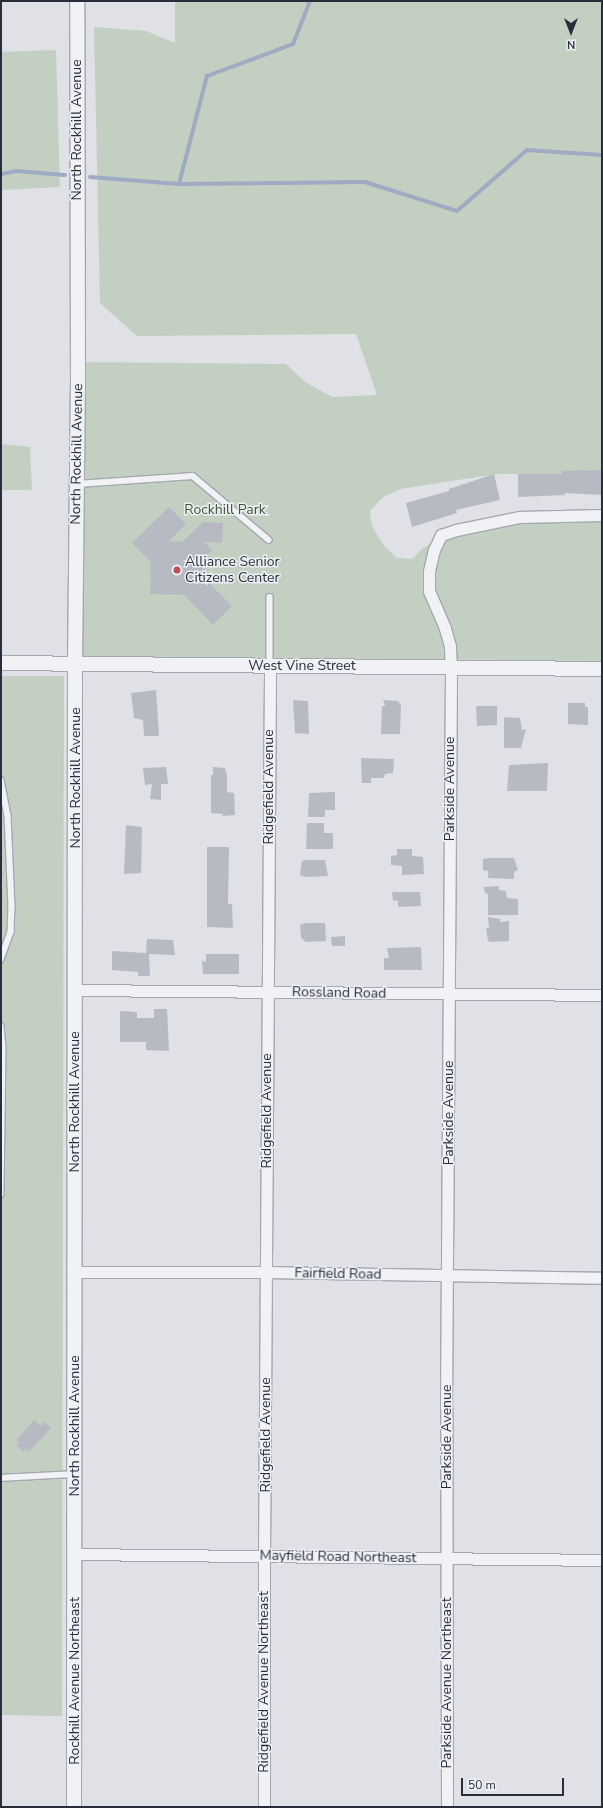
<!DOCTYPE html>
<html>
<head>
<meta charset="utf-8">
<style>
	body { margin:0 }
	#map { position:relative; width:603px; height:1808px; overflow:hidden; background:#dfe1e6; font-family:"Nunito Sans",sans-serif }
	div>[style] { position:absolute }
	.green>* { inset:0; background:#c3cfc1 }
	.stream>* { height:4px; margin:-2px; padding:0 2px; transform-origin:2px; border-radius:2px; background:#9eabc3 }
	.building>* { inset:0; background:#b7bac3 }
	.roads { filter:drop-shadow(1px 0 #a5a8b0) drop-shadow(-1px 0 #a5a8b0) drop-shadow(0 1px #a5a8b0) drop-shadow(0 -1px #a5a8b0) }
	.service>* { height:5.5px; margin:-2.75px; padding:0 2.75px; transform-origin:2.75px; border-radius:2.75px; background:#f1f2f5 }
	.minor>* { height:11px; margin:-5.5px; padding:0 5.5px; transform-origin:5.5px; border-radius:5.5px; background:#f1f2f5 }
	.tertiary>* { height:14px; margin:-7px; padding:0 7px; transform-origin:7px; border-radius:7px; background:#f1f2f5 }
	.dots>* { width:11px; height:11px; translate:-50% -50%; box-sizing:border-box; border:2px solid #eef0f4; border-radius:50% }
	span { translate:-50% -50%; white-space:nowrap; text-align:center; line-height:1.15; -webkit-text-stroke:3px #eef0f4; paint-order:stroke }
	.street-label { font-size:14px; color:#2a2e3c }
	.park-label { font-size:14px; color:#3a5639 }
	.poi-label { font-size:14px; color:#2a2e3c }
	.left { translate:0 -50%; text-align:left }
	.frame { position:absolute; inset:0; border:2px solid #2a2e3c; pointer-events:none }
	.north { position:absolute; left:551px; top:12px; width:40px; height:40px; -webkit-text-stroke:3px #eef0f4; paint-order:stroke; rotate:180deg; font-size:11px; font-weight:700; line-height:16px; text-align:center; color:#2a2e3c }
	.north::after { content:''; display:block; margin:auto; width:14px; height:18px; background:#2a2e3c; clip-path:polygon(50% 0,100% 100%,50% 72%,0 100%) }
	.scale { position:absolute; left:461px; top:1778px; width:103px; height:18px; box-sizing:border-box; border:2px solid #2a2e3c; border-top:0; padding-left:5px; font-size:12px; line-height:14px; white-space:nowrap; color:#2a2e3c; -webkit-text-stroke:3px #eef0f4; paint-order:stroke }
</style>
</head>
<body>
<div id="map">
	<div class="green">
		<div style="clip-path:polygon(175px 1px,602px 1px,602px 474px,497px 474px,400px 489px,382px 498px,370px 511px,372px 526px,384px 546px,397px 558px,412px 559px,423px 548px,441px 538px,509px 521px,602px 520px,602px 661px,80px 656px,82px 362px,286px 364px,305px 382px,332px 397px,377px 395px,356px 334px,137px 336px,100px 303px,94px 27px,146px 31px,175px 43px)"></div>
		<div style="clip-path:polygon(56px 50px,60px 187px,1px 190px,1px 52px)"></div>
		<div style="clip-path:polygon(1px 444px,30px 447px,32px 490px,1px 490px)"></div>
		<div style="clip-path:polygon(1px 676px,64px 676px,62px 1716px,1px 1715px)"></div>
	</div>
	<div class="stream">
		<div style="left:1px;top:174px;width:15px;rotate:-11deg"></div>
		<div style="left:16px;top:171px;width:49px;rotate:4.7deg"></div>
		<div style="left:90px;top:177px;width:89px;rotate:4.5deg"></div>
		<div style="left:179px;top:184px;width:186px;rotate:-0.6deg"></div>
		<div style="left:365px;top:182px;width:96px;rotate:17.5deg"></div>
		<div style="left:457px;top:211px;width:93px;rotate:-41.1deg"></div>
		<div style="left:527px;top:150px;width:75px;rotate:3.8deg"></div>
		<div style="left:179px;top:184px;width:112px;rotate:-75.5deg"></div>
		<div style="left:207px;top:76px;width:92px;rotate:-20.4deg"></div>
		<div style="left:293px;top:44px;width:46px;rotate:-68.4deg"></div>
	</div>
	<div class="building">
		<div style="clip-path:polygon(602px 470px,602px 495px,565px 493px,565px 495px,518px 497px,518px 474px,562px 474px,562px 471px)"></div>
		<div style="clip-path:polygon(494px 474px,500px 500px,456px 510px,457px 513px,412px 527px,406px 503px,449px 491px,449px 489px)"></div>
		<div style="clip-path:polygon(169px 507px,186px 524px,168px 542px,183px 541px,203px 522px,223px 523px,222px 543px,204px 542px,212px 550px,202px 560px,204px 578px,232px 606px,213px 625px,184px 595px,150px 594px,151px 562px,132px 543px)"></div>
		<div style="clip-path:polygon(156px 690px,159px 736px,144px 736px,143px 720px,134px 718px,131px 693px)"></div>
		<div style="clip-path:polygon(293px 700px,308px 701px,309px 734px,295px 733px)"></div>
		<div style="clip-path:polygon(383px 700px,398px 701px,401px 705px,400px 734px,381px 734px,382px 706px,385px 706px)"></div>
		<div style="clip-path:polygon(568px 703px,585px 703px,585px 707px,588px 707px,588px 725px,568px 724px)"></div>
		<div style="clip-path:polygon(476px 706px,497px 706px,497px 725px,477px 726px)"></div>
		<div style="clip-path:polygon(504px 717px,520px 718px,522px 730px,526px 729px,521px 748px,504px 748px)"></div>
		<div style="clip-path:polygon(361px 758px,394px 759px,393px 773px,385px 774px,384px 778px,371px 778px,371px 783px,362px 783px)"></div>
		<div style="clip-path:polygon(548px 763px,547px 791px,507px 791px,509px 765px)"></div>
		<div style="clip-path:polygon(166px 767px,168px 784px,161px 784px,161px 800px,150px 799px,152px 784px,145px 785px,143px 768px)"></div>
		<div style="clip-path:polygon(213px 767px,225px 768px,227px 776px,227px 792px,234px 793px,235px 815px,222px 816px,223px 814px,211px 813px,211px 775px,213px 775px)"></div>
		<div style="clip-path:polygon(335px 792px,335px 810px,325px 810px,325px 817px,308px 817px,309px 793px)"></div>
		<div style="clip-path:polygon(307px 823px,324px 823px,324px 833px,333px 833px,333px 849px,306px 849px)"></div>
		<div style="clip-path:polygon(126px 825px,142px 827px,141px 873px,124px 874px)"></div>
		<div style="clip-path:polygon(207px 847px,229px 847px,228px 904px,232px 904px,233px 928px,207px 927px)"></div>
		<div style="clip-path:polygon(397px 849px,412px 849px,412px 856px,423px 857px,424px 874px,402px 875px,402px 866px,391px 865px,391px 856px,397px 855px)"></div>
		<div style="clip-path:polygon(489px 858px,514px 858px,518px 870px,514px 872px,514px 879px,488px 878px,488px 871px,483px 870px,483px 859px)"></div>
		<div style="clip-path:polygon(307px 860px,325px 860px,328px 876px,306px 877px,300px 875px,302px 861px)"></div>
		<div style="clip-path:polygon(499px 886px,499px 890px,506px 891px,507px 898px,518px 899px,518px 915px,488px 915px,488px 894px,485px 893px,484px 887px)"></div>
		<div style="clip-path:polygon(392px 892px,420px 892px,421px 906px,398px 907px,398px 901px,393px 900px)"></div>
		<div style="clip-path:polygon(488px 917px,500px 919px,500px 922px,509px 921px,509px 941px,491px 942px,488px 941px,486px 928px,489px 928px)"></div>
		<div style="clip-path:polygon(306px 923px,325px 923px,326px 941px,306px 942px,301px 938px,300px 925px)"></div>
		<div style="clip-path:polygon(345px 936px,345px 946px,332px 946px,331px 937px)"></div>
		<div style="clip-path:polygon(147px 939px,173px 940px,175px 955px,149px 954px,150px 976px,138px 976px,138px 972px,112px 970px,112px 951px,146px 953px)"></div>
		<div style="clip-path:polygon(421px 947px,422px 970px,384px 970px,384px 958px,389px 958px,387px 948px)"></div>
		<div style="clip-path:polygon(206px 954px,239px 954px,239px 974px,203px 974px,202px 961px,206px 962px)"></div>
		<div style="clip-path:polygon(154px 1009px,167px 1009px,169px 1051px,146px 1050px,146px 1042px,120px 1042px,120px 1011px,137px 1012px,137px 1018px,154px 1018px)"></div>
		<div style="clip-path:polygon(34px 1420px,41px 1426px,45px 1422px,51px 1428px,29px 1452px,26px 1449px,23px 1452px,17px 1445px,19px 1443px,16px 1440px)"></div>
	</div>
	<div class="roads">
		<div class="service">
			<div style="left:77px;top:484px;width:116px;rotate:-3.9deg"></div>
			<div style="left:193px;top:476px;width:99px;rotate:40.1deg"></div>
			<div style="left:270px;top:597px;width:68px;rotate:90deg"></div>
			<div style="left:1px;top:780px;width:36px;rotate:79deg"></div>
			<div style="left:8px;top:815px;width:90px;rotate:87.5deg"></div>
			<div style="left:12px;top:905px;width:27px;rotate:92deg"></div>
			<div style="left:11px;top:932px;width:30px;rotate:110deg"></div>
			<div style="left:1px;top:1026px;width:22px;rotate:85deg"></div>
			<div style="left:3px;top:1048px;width:146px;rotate:90.8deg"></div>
			<div style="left:1px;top:1478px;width:73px;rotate:-3.1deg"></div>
		</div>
		<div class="minor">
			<div style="left:76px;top:990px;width:526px;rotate:0.54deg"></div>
			<div style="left:75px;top:1272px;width:191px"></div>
			<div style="left:266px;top:1272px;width:336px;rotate:1deg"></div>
			<div style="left:75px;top:1554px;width:527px;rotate:0.65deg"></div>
			<div style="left:264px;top:1807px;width:251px;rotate:-90deg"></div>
			<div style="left:264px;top:1556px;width:890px;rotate:-89.61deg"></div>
			<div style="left:447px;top:1807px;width:400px;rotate:-90.1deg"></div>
			<div style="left:446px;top:1407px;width:740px;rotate:-89.61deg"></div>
			<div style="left:451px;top:667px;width:21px;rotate:-93deg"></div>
			<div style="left:450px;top:646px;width:19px;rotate:-106deg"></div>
			<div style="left:445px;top:628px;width:40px;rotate:-113.4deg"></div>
			<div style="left:429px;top:591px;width:20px;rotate:-90deg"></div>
			<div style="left:429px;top:571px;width:22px;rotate:-77deg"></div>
			<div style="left:434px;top:550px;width:17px;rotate:-65deg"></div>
			<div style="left:441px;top:535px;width:16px;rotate:-18deg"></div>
			<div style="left:456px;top:530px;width:64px;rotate:-11.7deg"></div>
			<div style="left:519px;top:517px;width:83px;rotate:-1.4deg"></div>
		</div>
		<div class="tertiary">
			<div style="left:1px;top:663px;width:601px;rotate:0.57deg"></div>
			<div style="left:74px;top:1807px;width:1143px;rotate:-89.95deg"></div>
			<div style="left:75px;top:664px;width:276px;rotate:-89.4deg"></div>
			<div style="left:78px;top:388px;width:387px;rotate:-90.1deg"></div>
		</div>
	</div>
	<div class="dots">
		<div style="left:177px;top:570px;background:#be5154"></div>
	</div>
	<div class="street-label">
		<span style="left:77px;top:130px;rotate:-90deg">North Rockhill Avenue</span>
		<span style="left:77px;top:454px;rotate:-89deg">North Rockhill Avenue</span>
		<span style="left:302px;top:666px">West Vine Street</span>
		<span style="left:76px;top:778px;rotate:-90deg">North Rockhill Avenue</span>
		<span style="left:269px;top:787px;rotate:-90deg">Ridgefield Avenue</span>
		<span style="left:450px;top:789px;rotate:-90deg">Parkside Avenue</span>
		<span style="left:339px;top:993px;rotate:1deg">Rossland Road</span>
		<span style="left:75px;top:1102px;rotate:-90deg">North Rockhill Avenue</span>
		<span style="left:267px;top:1111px;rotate:-90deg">Ridgefield Avenue</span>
		<span style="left:449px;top:1113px;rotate:-90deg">Parkside Avenue</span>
		<span style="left:338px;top:1274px;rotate:1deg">Fairfield Road</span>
		<span style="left:75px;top:1426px;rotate:-90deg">North Rockhill Avenue</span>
		<span style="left:266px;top:1435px;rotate:-90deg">Ridgefield Avenue</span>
		<span style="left:447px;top:1437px;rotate:-90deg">Parkside Avenue</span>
		<span style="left:338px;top:1557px;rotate:1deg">Mayfield Road Northeast</span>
		<span style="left:75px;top:1681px;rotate:-90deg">Rockhill Avenue Northeast</span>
		<span style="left:264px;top:1682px;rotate:-90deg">Ridgefield Avenue Northeast</span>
		<span style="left:447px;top:1683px;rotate:-90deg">Parkside Avenue Northeast</span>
	</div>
	<div class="park-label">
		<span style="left:225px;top:510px">Rockhill Park</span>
	</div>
	<div class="poi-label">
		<span class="left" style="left:185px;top:570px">Alliance Senior<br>Citizens Center</span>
	</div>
	<div class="frame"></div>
	<div class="north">N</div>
	<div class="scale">50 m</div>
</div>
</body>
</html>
